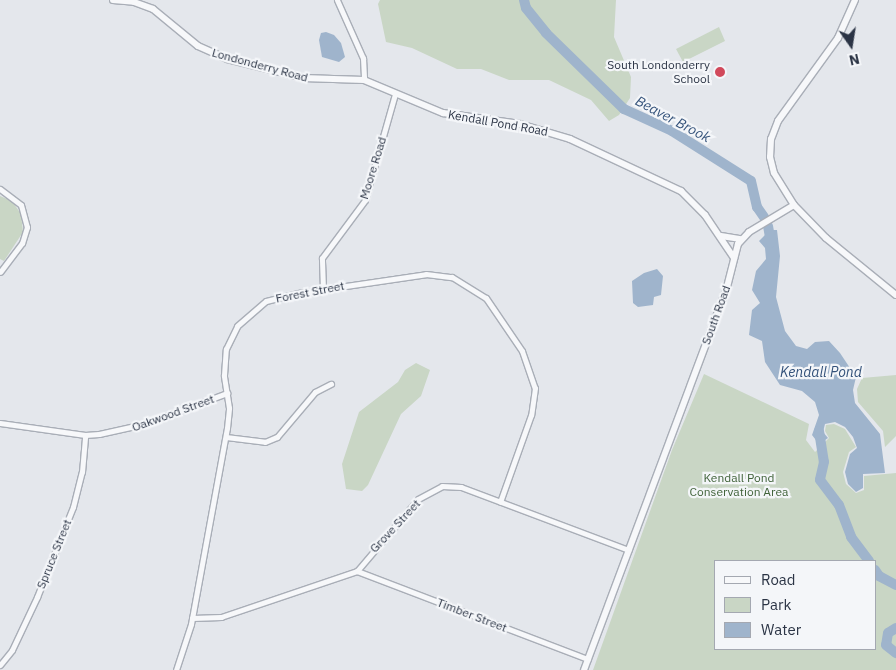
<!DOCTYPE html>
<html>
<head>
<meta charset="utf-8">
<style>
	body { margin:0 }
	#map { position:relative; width:896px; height:670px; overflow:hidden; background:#e4e7ec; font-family:"IBM Plex Sans",sans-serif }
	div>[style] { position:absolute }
	.green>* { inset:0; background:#c9d6c5 }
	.water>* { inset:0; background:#9fb4cc }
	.river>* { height:10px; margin:-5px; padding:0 5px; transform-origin:5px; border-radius:5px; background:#9fb4cc }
	.roads { filter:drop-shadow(1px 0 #a9aeb7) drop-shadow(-1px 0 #a9aeb7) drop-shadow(0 1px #a9aeb7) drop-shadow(0 -1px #a9aeb7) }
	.minor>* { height:5px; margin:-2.5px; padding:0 2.5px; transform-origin:2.5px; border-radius:2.5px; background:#f7f8fa }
	.tertiary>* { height:6px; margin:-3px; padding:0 3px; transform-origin:3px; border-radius:3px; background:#f7f8fa }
	.dots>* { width:14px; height:14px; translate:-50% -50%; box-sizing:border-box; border:2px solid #f4f6f9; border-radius:50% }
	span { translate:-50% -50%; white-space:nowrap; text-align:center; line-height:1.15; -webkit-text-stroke:4.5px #f4f6f9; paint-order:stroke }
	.street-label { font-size:12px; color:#2b3445 }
	.poi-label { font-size:12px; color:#2b3445 }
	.right { translate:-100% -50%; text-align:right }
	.park-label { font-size:12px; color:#3f6138 }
	.water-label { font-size:14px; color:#34527a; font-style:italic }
	.legend { position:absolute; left:714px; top:560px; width:162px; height:90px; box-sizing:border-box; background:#f4f6f9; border:1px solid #a4a8b1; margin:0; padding:6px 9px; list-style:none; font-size:15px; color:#2b3445 }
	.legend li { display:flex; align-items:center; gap:10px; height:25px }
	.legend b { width:25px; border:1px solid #a4a8b1 }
	.north { position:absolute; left:826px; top:20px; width:50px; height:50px; -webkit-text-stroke:4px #f4f6f9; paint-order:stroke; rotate:167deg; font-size:14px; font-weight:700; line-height:20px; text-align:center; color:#2b3445 }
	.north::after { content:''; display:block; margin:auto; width:18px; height:22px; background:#2b3445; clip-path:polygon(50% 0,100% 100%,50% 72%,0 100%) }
</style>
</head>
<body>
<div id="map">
	<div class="green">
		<div style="clip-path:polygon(380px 0,616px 0,614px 37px,631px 77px,630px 98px,619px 115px,609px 121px,591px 100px,549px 80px,509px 80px,481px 69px,457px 69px,412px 48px,386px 42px,378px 4px)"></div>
		<div style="clip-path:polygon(719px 27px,725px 41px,683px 62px,676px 49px)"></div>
		<div style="clip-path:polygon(0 196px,12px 201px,21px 214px,23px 232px,4px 261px,0 259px)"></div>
		<div style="clip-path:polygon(416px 363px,430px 370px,421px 396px,401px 414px,368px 485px,362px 491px,346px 489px,342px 464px,359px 412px,398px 382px,405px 370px)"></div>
		<div style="clip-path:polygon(evenodd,704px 374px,809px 424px,806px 440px,815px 452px,829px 438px,825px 431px,826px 425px,834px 424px,845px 429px,856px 447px,849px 452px,843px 472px,846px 484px,856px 493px,864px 490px,864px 476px,896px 473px,896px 670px,593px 670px,672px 450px,704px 374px,875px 561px,875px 649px,715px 649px,715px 561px,875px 561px)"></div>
		<div style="clip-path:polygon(896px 375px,896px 436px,885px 447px,883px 431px,858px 402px,857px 389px,862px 378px)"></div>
	</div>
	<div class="water">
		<div style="clip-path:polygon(326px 32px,334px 35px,341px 43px,345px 57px,339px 62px,322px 57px,319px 40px,321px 33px)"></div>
		<div style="clip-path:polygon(770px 230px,777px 230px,780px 256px,776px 297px,785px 331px,796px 346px,807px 349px,815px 342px,829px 341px,840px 353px,856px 377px,853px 390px,855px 403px,880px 434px,885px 473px,863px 474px,863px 488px,856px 492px,848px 484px,845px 472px,850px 454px,857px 448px,853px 437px,845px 427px,835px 422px,825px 424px,823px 432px,828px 438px,819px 444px,812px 435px,819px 415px,815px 402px,802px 391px,780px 385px,765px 362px,762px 341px,749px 335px,752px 310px,760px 303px,752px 290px,756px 271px,766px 259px,765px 248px,759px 241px)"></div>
		<div style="clip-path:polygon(657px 269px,663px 276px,661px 295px,654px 297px,653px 305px,638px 307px,633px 303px,632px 281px,644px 273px)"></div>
	</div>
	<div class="river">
		<div style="left:524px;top:0;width:8px;rotate:76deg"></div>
		<div style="left:526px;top:8px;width:32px;rotate:51deg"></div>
		<div style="left:546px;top:33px;width:109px;rotate:44.3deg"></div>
		<div style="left:624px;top:109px;width:53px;rotate:24.6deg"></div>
		<div style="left:672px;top:131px;width:93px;rotate:32.3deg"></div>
		<div style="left:751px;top:181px;width:27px;rotate:77deg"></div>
		<div style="left:757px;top:207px;width:12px;rotate:55deg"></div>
		<div style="left:768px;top:226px;width:17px;rotate:80deg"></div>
		<div style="left:819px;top:431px;width:31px;rotate:81deg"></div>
		<div style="left:824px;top:462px;width:18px;rotate:103deg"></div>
		<div style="left:820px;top:480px;width:31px;rotate:53deg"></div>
		<div style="left:839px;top:505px;width:34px;rotate:69deg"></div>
		<div style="left:851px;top:537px;width:30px;rotate:53deg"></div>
		<div style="left:875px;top:570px;width:7px;rotate:56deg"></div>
		<div style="left:879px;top:576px;width:19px;rotate:28deg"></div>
		<div style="left:896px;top:628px;width:9px;rotate:148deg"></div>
		<div style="left:888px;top:633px;width:12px;rotate:99deg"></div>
		<div style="left:886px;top:645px;width:13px;rotate:39deg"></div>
	</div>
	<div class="roads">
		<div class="minor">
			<div style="left:337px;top:0;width:64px;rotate:65.9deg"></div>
			<div style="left:363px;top:58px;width:22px;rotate:87deg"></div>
			<div style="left:0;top:189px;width:26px;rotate:37deg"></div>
			<div style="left:21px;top:205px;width:23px;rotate:75deg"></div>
			<div style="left:27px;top:227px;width:17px;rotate:107deg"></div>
			<div style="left:22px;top:243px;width:36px;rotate:127deg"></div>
			<div style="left:323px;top:289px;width:31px;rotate:-92deg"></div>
			<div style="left:322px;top:258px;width:72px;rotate:-53.4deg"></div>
			<div style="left:365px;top:200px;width:110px;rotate:-74.2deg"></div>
			<div style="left:0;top:423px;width:86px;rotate:8deg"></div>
			<div style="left:85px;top:435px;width:14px;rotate:-4deg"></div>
			<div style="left:99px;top:434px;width:46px;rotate:-12.5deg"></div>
			<div style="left:144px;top:424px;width:89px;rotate:-20.5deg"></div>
			<div style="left:226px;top:437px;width:39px;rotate:7deg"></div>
			<div style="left:265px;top:442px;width:13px;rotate:-23deg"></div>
			<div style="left:277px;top:437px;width:59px;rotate:-49.8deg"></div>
			<div style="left:315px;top:392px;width:18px;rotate:-27deg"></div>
			<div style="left:357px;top:571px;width:247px;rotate:20.9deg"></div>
			<div style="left:192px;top:618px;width:29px;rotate:-2deg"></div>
			<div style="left:221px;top:617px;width:144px;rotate:-18.7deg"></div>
			<div style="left:357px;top:571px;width:94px;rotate:-49.7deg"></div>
			<div style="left:418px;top:499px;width:27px;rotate:-28deg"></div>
			<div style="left:442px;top:486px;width:19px;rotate:3deg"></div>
			<div style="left:461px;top:487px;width:179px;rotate:20.6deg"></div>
			<div style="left:0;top:665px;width:19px;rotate:-51deg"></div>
			<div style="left:12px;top:650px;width:59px;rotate:-64.7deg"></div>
			<div style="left:37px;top:597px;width:97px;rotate:-68.2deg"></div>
			<div style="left:73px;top:507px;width:36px;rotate:-76deg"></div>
			<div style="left:82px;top:472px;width:37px;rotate:-85deg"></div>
			<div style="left:176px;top:670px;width:48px;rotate:-71.9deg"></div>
			<div style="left:191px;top:624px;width:199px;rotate:-79.6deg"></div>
			<div style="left:227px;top:428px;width:20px;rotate:-84deg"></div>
			<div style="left:229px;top:408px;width:33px;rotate:-99deg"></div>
			<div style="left:224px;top:375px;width:26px;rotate:-86deg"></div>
			<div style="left:226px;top:349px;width:25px;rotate:-64deg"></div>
			<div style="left:237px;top:326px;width:38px;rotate:-41deg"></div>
			<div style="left:266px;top:301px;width:33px;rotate:-14deg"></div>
			<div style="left:298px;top:293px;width:129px;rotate:-8.4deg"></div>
			<div style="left:426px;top:274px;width:26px;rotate:7deg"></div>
			<div style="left:452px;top:277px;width:40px;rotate:32deg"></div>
			<div style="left:486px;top:298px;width:64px;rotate:55.8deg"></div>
			<div style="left:522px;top:351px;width:39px;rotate:71deg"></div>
			<div style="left:535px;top:388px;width:27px;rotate:98deg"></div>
			<div style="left:531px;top:415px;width:92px;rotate:109.6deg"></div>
		</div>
		<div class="tertiary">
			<div style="left:113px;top:0;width:21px;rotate:5deg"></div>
			<div style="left:134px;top:2px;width:20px;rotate:20deg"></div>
			<div style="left:153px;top:9px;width:58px;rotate:39.4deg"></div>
			<div style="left:198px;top:46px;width:32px;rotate:24deg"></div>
			<div style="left:227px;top:59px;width:78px;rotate:14deg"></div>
			<div style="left:303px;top:78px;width:61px;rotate:1.9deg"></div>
			<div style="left:364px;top:80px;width:86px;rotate:22.7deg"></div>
			<div style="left:443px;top:113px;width:78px;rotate:8.1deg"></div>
			<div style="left:520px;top:124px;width:52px;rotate:16.7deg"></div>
			<div style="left:570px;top:139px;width:123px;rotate:25.1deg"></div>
			<div style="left:681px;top:191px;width:34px;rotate:45deg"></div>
			<div style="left:705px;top:215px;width:52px;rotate:56deg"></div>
			<div style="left:855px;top:0;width:42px;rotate:114.1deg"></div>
			<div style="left:838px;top:38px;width:102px;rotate:125.9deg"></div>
			<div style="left:778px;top:121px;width:19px;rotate:111deg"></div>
			<div style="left:771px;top:139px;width:18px;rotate:93deg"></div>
			<div style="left:770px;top:157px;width:16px;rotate:76deg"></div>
			<div style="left:774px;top:173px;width:38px;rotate:58deg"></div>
			<div style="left:794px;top:205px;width:46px;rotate:45.9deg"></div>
			<div style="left:826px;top:238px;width:90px;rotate:39.2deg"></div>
			<div style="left:721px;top:236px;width:20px;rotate:9deg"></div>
			<div style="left:584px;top:670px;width:405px;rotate:-69.5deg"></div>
			<div style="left:726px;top:291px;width:49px;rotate:-75.7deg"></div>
			<div style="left:738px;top:244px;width:16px;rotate:-47deg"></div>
			<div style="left:749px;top:232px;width:52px;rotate:-31deg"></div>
		</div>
	</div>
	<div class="dots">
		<div style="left:720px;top:72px;background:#d1495b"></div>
	</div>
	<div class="street-label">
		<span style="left:260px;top:65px;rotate:15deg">Londonderry Road</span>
		<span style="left:498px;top:123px;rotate:10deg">Kendall Pond Road</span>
		<span style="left:373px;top:168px;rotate:-73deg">Moore Road</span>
		<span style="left:310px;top:292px;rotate:-11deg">Forest Street</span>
		<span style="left:716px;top:315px;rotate:-70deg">South Road</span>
		<span style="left:173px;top:413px;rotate:-20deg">Oakwood Street</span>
		<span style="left:395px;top:526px;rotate:-47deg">Grove Street</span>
		<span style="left:54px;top:554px;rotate:-68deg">Spruce Street</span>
		<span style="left:472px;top:615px;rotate:21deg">Timber Street</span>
	</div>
	<div class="poi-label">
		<span class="right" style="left:710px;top:72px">South Londonderry<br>School</span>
	</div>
	<div class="park-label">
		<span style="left:739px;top:485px">Kendall Pond<br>Conservation Area</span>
	</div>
	<div class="water-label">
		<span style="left:673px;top:119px;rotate:28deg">Beaver Brook</span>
		<span style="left:821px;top:372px">Kendall Pond</span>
	</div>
	<ul class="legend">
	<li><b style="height:6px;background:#f7f8fa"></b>Road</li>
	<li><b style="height:14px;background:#c9d6c5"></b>Park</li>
	<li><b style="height:14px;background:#9fb4cc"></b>Water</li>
	</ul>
	<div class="north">N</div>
</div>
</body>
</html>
